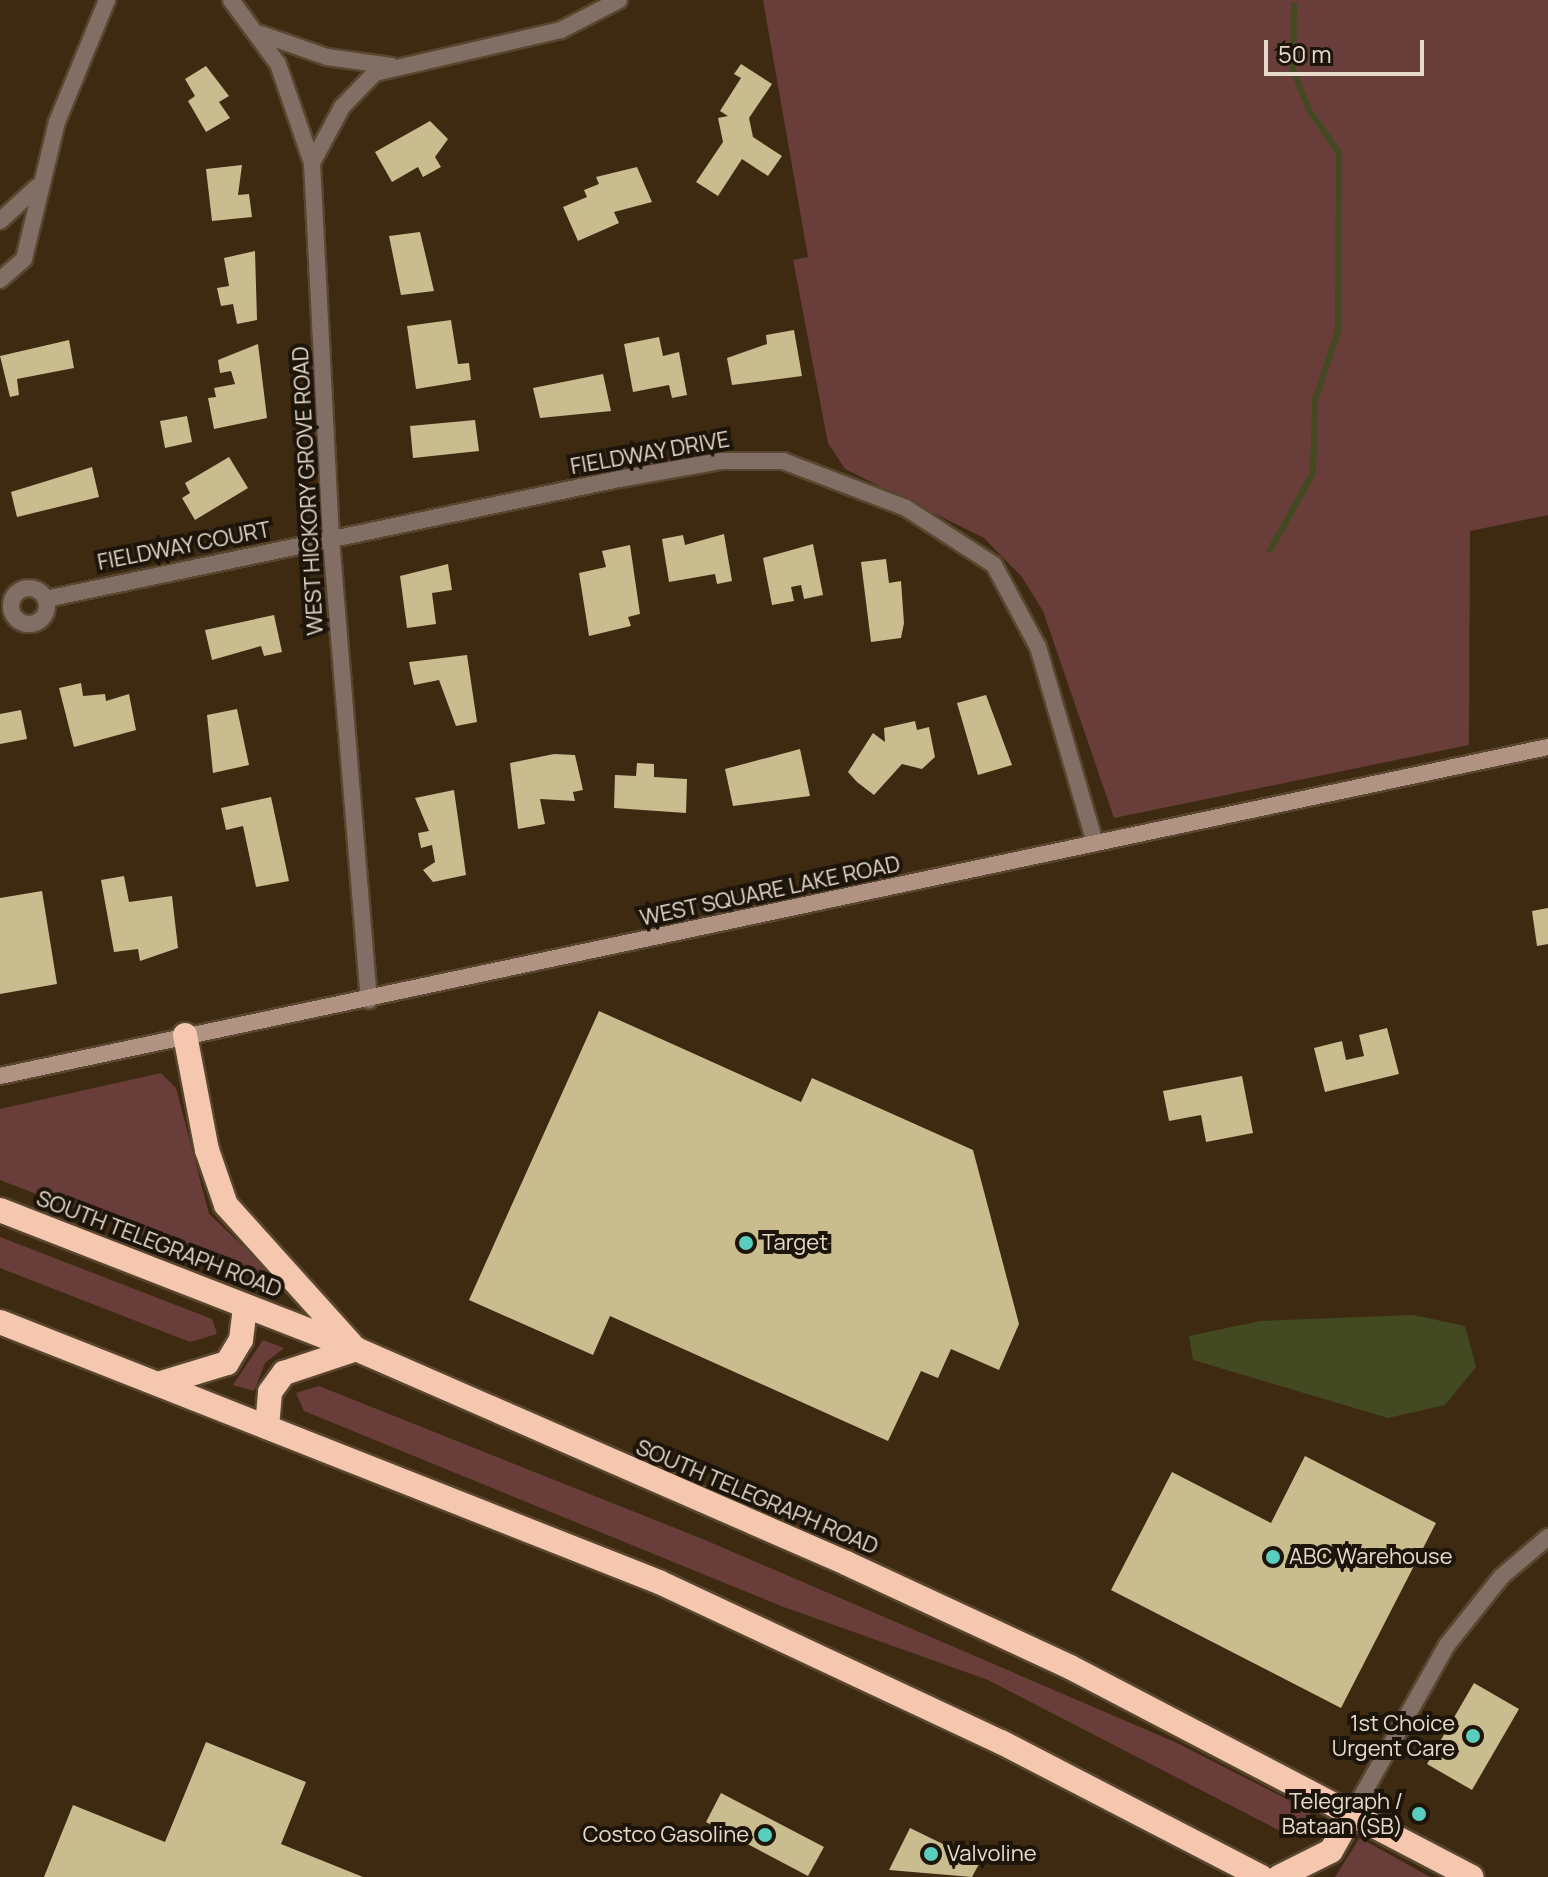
<!DOCTYPE html>
<html>
<head>
<meta charset="utf-8">
<style>
	body { margin:0 }
	#map { position:relative; width:1548px; height:1877px; overflow:hidden; background:#3e2a11; font-family:Manrope,sans-serif }
	div>[style] { position:absolute }
	.green>* { inset:0; background:#693e3a }
	.water>* { inset:0; background:#434920 }
	.stream>* { height:6px; margin:-3px; padding:0 3px; transform-origin:3px; border-radius:3px; background:#434920 }
	.building>* { inset:0; background:#c9bc8f }
	.roads { filter:drop-shadow(2px 0 #59462f) drop-shadow(-2px 0 #59462f) drop-shadow(0 2px #59462f) drop-shadow(0 -2px #59462f) }
	.street>* { height:16px; margin:-8px; padding:0 8px; transform-origin:8px; border-radius:8px; background:#816f65 }
	.street>.ring { margin:-8px; padding:0; box-sizing:content-box; background:none; border:16px solid #816f65; border-radius:50% }
	.secondary>* { height:16px; margin:-8px; padding:0 8px; transform-origin:8px; border-radius:8px; background:#b09383 }
	.highway>* { height:24px; margin:-12px; padding:0 12px; transform-origin:12px; border-radius:12px; background:#f5c7af }
	.dots>* { width:22px; height:22px; translate:-50% -50%; box-sizing:border-box; border:4px solid #1e150a; border-radius:50% }
	span { translate:-50% -50%; white-space:nowrap; text-align:center; line-height:1.15; -webkit-text-stroke:8px #1e150a; paint-order:stroke }
	.street-label { font-size:22px; color:#e7dbcc }
	.poi-label { font-size:22px; color:#e7dbcc }
	.left { translate:0 -50%; text-align:left }
	.right { translate:-100% -50%; text-align:right }
	.scale { position:absolute; left:1264px; top:40px; width:160px; height:36px; box-sizing:border-box; border:4px solid #e7dbcc; border-top:0; padding-left:10px; font-size:24px; line-height:28px; white-space:nowrap; color:#e7dbcc; -webkit-text-stroke:6px #1e150a; paint-order:stroke }
</style>
</head>
<body>
<div id="map">
	<div class="green">
		<div style="clip-path:polygon(763px 0,1548px 0,1548px 515px,1470px 531px,1469px 745px,1114px 818px,1043px 611px,1022px 577px,984px 538px,845px 469px,828px 443px,793px 260px,808px 257px)"></div>
		<div style="clip-path:polygon(161px 1073px,176px 1088px,209px 1214px,291px 1292px,0 1180px,0 1109px)"></div>
		<div style="clip-path:polygon(0 1237px,212px 1319px,217px 1334px,190px 1342px,0 1268px)"></div>
		<div style="clip-path:polygon(263px 1340px,284px 1348px,265px 1363px,254px 1391px,233px 1385px)"></div>
		<div style="clip-path:polygon(319px 1386px,705px 1540px,1177px 1743px,1308px 1810px,1317px 1831px,1292px 1837px,988px 1680px,781px 1606px,304px 1411px,296px 1393px)"></div>
		<div style="clip-path:polygon(1359px 1839px,1362px 1839px,1430px 1877px,1335px 1877px)"></div>
	</div>
	<div class="water">
		<div style="clip-path:polygon(1413px 1315px,1465px 1326px,1476px 1367px,1445px 1405px,1388px 1418px,1193px 1360px,1189px 1336px,1260px 1321px)"></div>
	</div>
	<div class="stream">
		<div style="left:1270px;top:550px;width:88px;rotate:-60.8deg"></div>
		<div style="left:1313px;top:473px;width:73px;rotate:-88.4deg"></div>
		<div style="left:1315px;top:400px;width:73px;rotate:-71.6deg"></div>
		<div style="left:1338px;top:331px;width:178px;rotate:-89.7deg"></div>
		<div style="left:1339px;top:153px;width:52px;rotate:-124.9deg"></div>
		<div style="left:1309px;top:110px;width:43px;rotate:-111.8deg"></div>
		<div style="left:1293px;top:70px;width:65px;rotate:-89.1deg"></div>
	</div>
	<div class="building">
		<div style="clip-path:polygon(741px 64px,772px 84px,749px 118px,753px 137px,782px 156px,768px 176px,742px 159px,718px 196px,696px 182px,723px 142px,718px 118px,728px 116px,720px 111px,741px 78px,734px 74px)"></div>
		<div style="clip-path:polygon(206px 66px,229px 96px,219px 102px,230px 118px,206px 132px,188px 101px,195px 96px,185px 79px)"></div>
		<div style="clip-path:polygon(430px 121px,448px 139px,435px 157px,441px 167px,423px 177px,418px 167px,392px 182px,375px 152px)"></div>
		<div style="clip-path:polygon(242px 165px,238px 195px,249px 194px,252px 217px,212px 221px,206px 169px)"></div>
		<div style="clip-path:polygon(637px 167px,652px 202px,614px 212px,619px 223px,578px 241px,563px 207px,587px 197px,584px 190px,599px 184px,596px 177px)"></div>
		<div style="clip-path:polygon(420px 232px,434px 291px,401px 295px,389px 236px)"></div>
		<div style="clip-path:polygon(255px 251px,257px 320px,237px 324px,233px 304px,221px 306px,217px 288px,229px 286px,224px 258px)"></div>
		<div style="clip-path:polygon(451px 320px,458px 364px,469px 363px,471px 380px,416px 389px,407px 326px)"></div>
		<div style="clip-path:polygon(794px 330px,802px 376px,732px 385px,727px 358px,767px 344px,766px 335px)"></div>
		<div style="clip-path:polygon(659px 337px,663px 356px,679px 352px,687px 395px,672px 398px,669px 385px,633px 392px,624px 344px)"></div>
		<div style="clip-path:polygon(69px 340px,74px 368px,17px 379px,19px 395px,10px 397px,0 356px)"></div>
		<div style="clip-path:polygon(258px 344px,267px 418px,214px 429px,208px 398px,216px 397px,214px 388px,235px 384px,231px 371px,220px 373px,218px 360px)"></div>
		<div style="clip-path:polygon(603px 374px,611px 411px,540px 418px,533px 388px)"></div>
		<div style="clip-path:polygon(187px 416px,192px 442px,165px 448px,160px 421px)"></div>
		<div style="clip-path:polygon(475px 420px,479px 451px,413px 458px,410px 426px)"></div>
		<div style="clip-path:polygon(229px 457px,248px 488px,195px 520px,182px 498px,190px 493px,185px 483px)"></div>
		<div style="clip-path:polygon(92px 467px,99px 497px,17px 517px,11px 492px)"></div>
		<div style="clip-path:polygon(724px 534px,732px 581px,717px 584px,715px 574px,669px 582px,662px 539px,683px 535px,685px 545px)"></div>
		<div style="clip-path:polygon(813px 544px,823px 595px,804px 599px,801px 585px,791px 587px,794px 601px,772px 605px,763px 558px)"></div>
		<div style="clip-path:polygon(630px 545px,640px 614px,628px 617px,631px 626px,589px 636px,579px 573px,606px 567px,602px 551px)"></div>
		<div style="clip-path:polygon(886px 559px,889px 583px,901px 581px,904px 623px,901px 638px,871px 642px,861px 562px)"></div>
		<div style="clip-path:polygon(448px 564px,452px 590px,432px 593px,436px 624px,407px 628px,400px 576px)"></div>
		<div style="clip-path:polygon(274px 615px,282px 652px,264px 656px,261px 646px,212px 660px,205px 630px)"></div>
		<div style="clip-path:polygon(467px 655px,477px 722px,456px 726px,439px 680px,414px 685px,409px 662px)"></div>
		<div style="clip-path:polygon(81px 683px,83px 696px,105px 694px,106px 701px,129px 694px,136px 730px,74px 747px,59px 688px)"></div>
		<div style="clip-path:polygon(986px 695px,1012px 765px,978px 775px,957px 703px)"></div>
		<div style="clip-path:polygon(237px 709px,249px 765px,213px 773px,207px 715px)"></div>
		<div style="clip-path:polygon(21px 710px,27px 739px,0 744px,0 714px)"></div>
		<div style="clip-path:polygon(915px 721px,917px 730px,929px 727px,935px 757px,922px 769px,902px 764px,874px 795px,857px 782px,848px 772px,873px 733px,885px 742px,884px 728px)"></div>
		<div style="clip-path:polygon(800px 749px,810px 796px,733px 806px,725px 769px)"></div>
		<div style="clip-path:polygon(554px 754px,575px 755px,583px 790px,573px 792px,575px 801px,540px 799px,545px 824px,518px 829px,510px 763px)"></div>
		<div style="clip-path:polygon(637px 763px,654px 764px,654px 777px,687px 779px,686px 813px,614px 808px,615px 775px,636px 776px)"></div>
		<div style="clip-path:polygon(454px 790px,466px 875px,433px 882px,423px 870px,435px 862px,432px 845px,421px 848px,418px 833px,429px 831px,415px 798px)"></div>
		<div style="clip-path:polygon(271px 797px,289px 881px,256px 887px,243px 826px,226px 830px,221px 808px)"></div>
		<div style="clip-path:polygon(124px 876px,129px 902px,172px 896px,178px 948px,140px 961px,138px 949px,114px 952px,101px 880px)"></div>
		<div style="clip-path:polygon(42px 891px,57px 984px,0 994px,0 898px)"></div>
		<div style="clip-path:polygon(1548px 908px,1548px 944px,1537px 946px,1532px 911px)"></div>
		<div style="clip-path:polygon(599px 1011px,801px 1102px,812px 1078px,973px 1150px,1019px 1324px,999px 1370px,951px 1349px,938px 1378px,921px 1371px,888px 1441px,610px 1316px,593px 1355px,469px 1300px)"></div>
		<div style="clip-path:polygon(1387px 1028px,1399px 1074px,1325px 1092px,1314px 1048px,1342px 1041px,1346px 1060px,1364px 1056px,1359px 1035px)"></div>
		<div style="clip-path:polygon(1242px 1076px,1253px 1133px,1206px 1142px,1201px 1115px,1169px 1121px,1163px 1091px)"></div>
		<div style="clip-path:polygon(1305px 1456px,1436px 1523px,1341px 1708px,1111px 1590px,1172px 1472px,1271px 1523px)"></div>
		<div style="clip-path:polygon(1474px 1683px,1519px 1709px,1472px 1790px,1427px 1764px)"></div>
		<div style="clip-path:polygon(206px 1742px,306px 1782px,281px 1844px,363px 1877px,44px 1877px,73px 1805px,165px 1842px)"></div>
		<div style="clip-path:polygon(721px 1793px,824px 1847px,808px 1876px,706px 1822px)"></div>
		<div style="clip-path:polygon(910px 1828px,980px 1862px,972px 1877px,889px 1870px)"></div>
	</div>
	<div class="roads">
		<div class="street">
			<div style="left:231px;top:0;width:79px;rotate:53.7deg"></div>
			<div style="left:278px;top:64px;width:105px;rotate:71deg"></div>
			<div style="left:312px;top:163px;width:376px;rotate:87.1deg"></div>
			<div style="left:331px;top:539px;width:463px;rotate:85.3deg"></div>
			<div style="left:261px;top:34px;width:70px;rotate:19.2deg"></div>
			<div style="left:327px;top:57px;width:65px;rotate:8deg"></div>
			<div style="left:312px;top:163px;width:64px;rotate:-61.8deg"></div>
			<div style="left:342px;top:107px;width:47px;rotate:-45.9deg"></div>
			<div style="left:375px;top:73px;width:191px;rotate:-13deg"></div>
			<div style="left:561px;top:30px;width:65px;rotate:-27.3deg"></div>
			<div style="left:0;top:221px;width:50px;rotate:-42.6deg"></div>
			<div style="left:0;top:280px;width:32px;rotate:-41deg"></div>
			<div style="left:24px;top:259px;width:141px;rotate:-76.5deg"></div>
			<div style="left:57px;top:122px;width:132px;rotate:-67.7deg"></div>
			<div class="ring" style="left:11px;top:588px;width:20px;height:20px"></div>
			<div style="left:46px;top:599px;width:585px;rotate:-11.83deg"></div>
			<div style="left:619px;top:479px;width:104px;rotate:-10deg"></div>
			<div style="left:721px;top:461px;width:62px"></div>
			<div style="left:783px;top:461px;width:132px;rotate:20.9deg"></div>
			<div style="left:906px;top:508px;width:105px;rotate:32.9deg"></div>
			<div style="left:994px;top:565px;width:93px;rotate:61.8deg"></div>
			<div style="left:1038px;top:647px;width:204px;rotate:73.8deg"></div>
			<div style="left:1354px;top:1810px;width:189px;rotate:-60.6deg"></div>
			<div style="left:1447px;top:1645px;width:87px;rotate:-51.5deg"></div>
			<div style="left:1501px;top:1577px;width:62px;rotate:-40.4deg"></div>
		</div>
		<div class="secondary">
			<div style="left:0;top:1076px;width:1583px;rotate:-12deg"></div>
		</div>
		<div class="highway">
			<div style="left:185px;top:1035px;width:117px;rotate:79.2deg"></div>
			<div style="left:207px;top:1150px;width:58px;rotate:70.9deg"></div>
			<div style="left:226px;top:1205px;width:187px;rotate:48deg"></div>
			<div style="left:0;top:1210px;width:382px;rotate:21.3deg"></div>
			<div style="left:356px;top:1349px;width:535px;rotate:23.59deg"></div>
			<div style="left:846px;top:1563px;width:247px;rotate:24.9deg"></div>
			<div style="left:1070px;top:1667px;width:453px;rotate:27.6deg"></div>
			<div style="left:0;top:1322px;width:708px;rotate:21.53deg"></div>
			<div style="left:659px;top:1582px;width:378px;rotate:25.1deg"></div>
			<div style="left:1001px;top:1742px;width:293px;rotate:27.4deg"></div>
			<div style="left:158px;top:1384px;width:72px;rotate:-16.9deg"></div>
			<div style="left:227px;top:1363px;width:27px;rotate:-59deg"></div>
			<div style="left:241px;top:1340px;width:34px;rotate:-83deg"></div>
			<div style="left:267px;top:1427px;width:35px;rotate:-85deg"></div>
			<div style="left:270px;top:1392px;width:24px;rotate:-54deg"></div>
			<div style="left:284px;top:1373px;width:76px;rotate:-18.4deg"></div>
			<div style="left:1279px;top:1877px;width:58px;rotate:-26.6deg"></div>
			<div style="left:1331px;top:1851px;width:47px;rotate:-60.7deg"></div>
		</div>
	</div>
	<div class="dots">
		<div style="left:746px;top:1243px;background:#59cebe"></div>
		<div style="left:1273px;top:1557px;background:#59cebe"></div>
		<div style="left:1473px;top:1736px;background:#59cebe"></div>
		<div style="left:1419px;top:1814px;background:#59cebe"></div>
		<div style="left:765px;top:1835px;background:#59cebe"></div>
		<div style="left:931px;top:1854px;background:#59cebe"></div>
	</div>
	<div class="street-label">
		<span style="left:650px;top:453px;rotate:-10deg">FIELDWAY DRIVE</span>
		<span style="left:308px;top:491px;rotate:-93deg">WEST HICKORY GROVE ROAD</span>
		<span style="left:184px;top:546px;rotate:-11deg">FIELDWAY COURT</span>
		<span style="left:770px;top:891px;rotate:-12deg">WEST SQUARE LAKE ROAD</span>
		<span style="left:159px;top:1244px;rotate:21deg">SOUTH TELEGRAPH ROAD</span>
		<span style="left:757px;top:1497px;rotate:23deg">SOUTH TELEGRAPH ROAD</span>
	</div>
	<div class="poi-label">
		<span class="left" style="left:762px;top:1243px">Target</span>
		<span class="left" style="left:1289px;top:1557px">ABC Warehouse</span>
		<span class="right" style="left:1455px;top:1736px">1st Choice<br>Urgent Care</span>
		<span class="right" style="left:1403px;top:1814px">Telegraph /<br>Bataan (SB)</span>
		<span class="right" style="left:749px;top:1835px">Costco Gasoline</span>
		<span class="left" style="left:947px;top:1854px">Valvoline</span>
	</div>
	<div class="scale">50 m</div>
</div>
</body>
</html>
